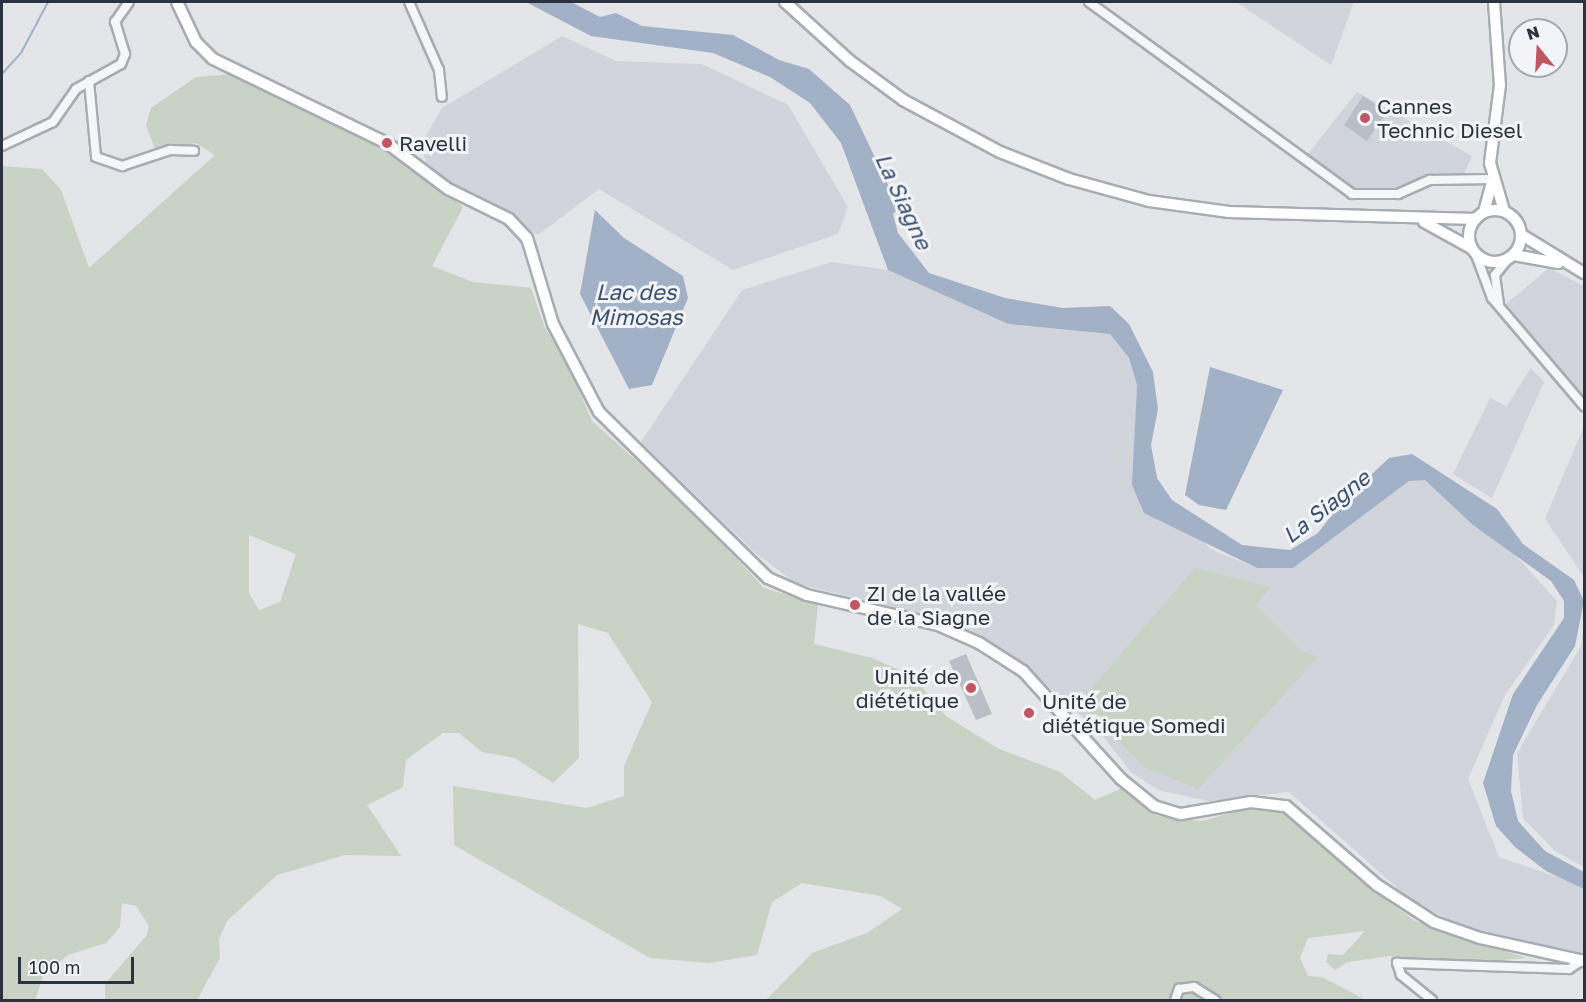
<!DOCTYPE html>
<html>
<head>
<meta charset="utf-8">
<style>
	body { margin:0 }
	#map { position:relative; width:1586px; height:1002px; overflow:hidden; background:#e3e5e9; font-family:"Golos Text",sans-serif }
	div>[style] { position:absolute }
	.built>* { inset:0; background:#d1d4db }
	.green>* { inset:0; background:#c8d2c5 }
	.water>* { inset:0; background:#a2b1c6 }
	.stream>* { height:2px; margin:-1px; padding:0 1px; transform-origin:1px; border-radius:1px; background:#a2b1c6 }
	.building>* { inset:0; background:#babec6 }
	.roads { filter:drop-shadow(2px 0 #a8acb3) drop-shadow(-2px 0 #a8acb3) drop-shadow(0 2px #a8acb3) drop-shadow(0 -2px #a8acb3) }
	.street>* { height:8px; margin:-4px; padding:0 4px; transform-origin:4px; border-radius:4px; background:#f5f6f8 }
	.secondary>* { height:10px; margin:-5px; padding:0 5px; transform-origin:5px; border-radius:5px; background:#fff }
	.secondary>.ring { margin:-5px; padding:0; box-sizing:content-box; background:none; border:10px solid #fff; border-radius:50% }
	.dots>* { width:16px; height:16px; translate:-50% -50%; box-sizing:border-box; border:3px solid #f2f4f7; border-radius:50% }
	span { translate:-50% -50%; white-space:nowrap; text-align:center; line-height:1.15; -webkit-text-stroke:6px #f2f4f7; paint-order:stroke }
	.poi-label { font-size:21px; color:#2c3340 }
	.left { translate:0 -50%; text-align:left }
	.right { translate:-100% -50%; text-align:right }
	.water-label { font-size:22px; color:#3b5070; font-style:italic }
	.frame { position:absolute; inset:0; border:3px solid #2c3340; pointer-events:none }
	.north { position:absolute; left:1508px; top:18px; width:60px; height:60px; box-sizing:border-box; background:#f2f4f7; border:2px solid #a3a7ae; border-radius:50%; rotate:342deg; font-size:16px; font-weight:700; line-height:24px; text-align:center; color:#2c3340 }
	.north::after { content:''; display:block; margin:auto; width:21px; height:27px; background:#c15561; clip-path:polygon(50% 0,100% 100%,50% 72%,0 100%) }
	.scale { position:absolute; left:18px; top:957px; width:116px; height:27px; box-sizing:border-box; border:3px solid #2c3340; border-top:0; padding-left:8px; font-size:18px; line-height:21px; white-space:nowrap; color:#2c3340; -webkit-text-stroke:4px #f2f4f7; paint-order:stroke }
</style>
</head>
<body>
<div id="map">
	<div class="built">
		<div style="clip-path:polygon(1236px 2px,1354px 2px,1331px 65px)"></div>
		<div style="clip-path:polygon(562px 36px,616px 61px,702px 64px,788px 105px,848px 207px,838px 234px,733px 270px,599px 189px,538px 235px,429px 169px,420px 146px,442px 108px)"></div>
		<div style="clip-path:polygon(1357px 92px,1472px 156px,1463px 177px,1441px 187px,1417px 178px,1396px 190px,1356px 190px,1308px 154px)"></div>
		<div style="clip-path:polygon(832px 262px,888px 270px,1007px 324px,1110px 334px,1129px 358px,1137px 385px,1134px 454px,1210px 549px,1257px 568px,1293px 568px,1409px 481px,1442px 475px,1557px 601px,1554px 625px,1505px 695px,1468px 779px,1499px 857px,1584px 886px,1584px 954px,1464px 927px,1412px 901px,1289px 792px,1208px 801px,1158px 790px,1131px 772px,1102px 735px,1031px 671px,988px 640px,943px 620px,795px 583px,753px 551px,641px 442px,742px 290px)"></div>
		<div style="clip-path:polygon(1549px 268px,1584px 286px,1584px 400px,1506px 304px)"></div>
		<div style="clip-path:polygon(1531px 368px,1544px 382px,1492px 498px,1453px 474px,1490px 398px,1507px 406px)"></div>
		<div style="clip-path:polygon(1584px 426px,1584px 577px,1545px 519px)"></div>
		<div style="clip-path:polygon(1584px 627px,1584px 867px,1555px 851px,1523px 818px,1517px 753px,1580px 648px)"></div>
	</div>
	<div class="green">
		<div style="clip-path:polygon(evenodd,233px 74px,396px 155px,463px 207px,432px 266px,473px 282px,531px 288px,545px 328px,569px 366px,592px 421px,685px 504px,764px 588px,818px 604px,814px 644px,872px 658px,913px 676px,946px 716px,997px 748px,1060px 772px,1095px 800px,1122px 788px,1157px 816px,1202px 821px,1252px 807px,1285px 812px,1359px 880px,1415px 921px,1526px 958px,1449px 964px,1390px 956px,1347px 962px,1335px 970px,1326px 962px,1328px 954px,1343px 955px,1365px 931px,1308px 938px,1300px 958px,1308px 976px,1322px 977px,1366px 1000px,766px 1000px,812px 953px,867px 933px,902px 909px,881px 896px,802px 883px,772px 902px,757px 955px,709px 963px,650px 958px,454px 845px,453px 786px,587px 808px,624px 796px,624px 766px,652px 702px,608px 633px,578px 624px,579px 758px,553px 783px,515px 758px,482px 752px,459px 733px,443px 733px,406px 760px,403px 787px,367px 805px,401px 856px,345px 855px,277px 875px,227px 921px,219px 939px,220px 958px,197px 1000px,105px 1000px,105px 984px,147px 935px,149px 926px,136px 906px,122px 903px,120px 927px,106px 943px,68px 955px,43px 976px,35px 1000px,2px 1000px,2px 166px,42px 169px,61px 190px,89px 268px,215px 155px,196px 143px,156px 152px,146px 125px,151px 108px,196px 77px,233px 74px,249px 535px,296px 554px,280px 602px,259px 610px,249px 593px,249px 535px)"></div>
		<div style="clip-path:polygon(1195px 568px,1271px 587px,1255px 605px,1301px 651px,1318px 657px,1198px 789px,1146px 768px,1079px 703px)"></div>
	</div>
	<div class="water">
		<div style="clip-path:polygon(526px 2px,571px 2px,600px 17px,616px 13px,642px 26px,733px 35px,779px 60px,809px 69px,850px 105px,899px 208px,893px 214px,898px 233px,929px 273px,1005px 298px,1063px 308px,1110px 306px,1129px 324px,1153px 372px,1158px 409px,1151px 445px,1157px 478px,1172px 500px,1242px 545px,1290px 550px,1318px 533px,1341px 503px,1389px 458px,1412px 454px,1497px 509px,1523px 544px,1574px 580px,1584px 601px,1575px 646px,1537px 705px,1513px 755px,1511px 791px,1518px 821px,1545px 851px,1584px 872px,1584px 889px,1546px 871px,1515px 847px,1496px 826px,1483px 783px,1513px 694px,1564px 618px,1564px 601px,1551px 581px,1473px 525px,1425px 480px,1409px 481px,1293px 568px,1257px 568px,1144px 513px,1132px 485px,1137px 385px,1129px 358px,1110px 334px,1008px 324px,888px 270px,841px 143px,810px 103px,770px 77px,713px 53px,591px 36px)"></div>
		<div style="clip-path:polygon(595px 210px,624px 238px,683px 276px,688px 298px,652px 385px,629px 389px,580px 294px)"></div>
		<div style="clip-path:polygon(1210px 367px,1283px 390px,1226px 510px,1199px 505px,1185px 495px)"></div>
	</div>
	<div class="stream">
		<div style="left:2px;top:74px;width:28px;rotate:-48deg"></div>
		<div style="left:21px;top:53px;width:58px;rotate:-62.1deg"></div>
	</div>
	<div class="building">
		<div style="clip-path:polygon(1363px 96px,1387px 112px,1367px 141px,1344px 125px)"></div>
		<div style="clip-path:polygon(966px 654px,992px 714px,976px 720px,949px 661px)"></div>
	</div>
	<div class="roads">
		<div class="street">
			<div style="left:409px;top:2px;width:74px;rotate:66.2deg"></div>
			<div style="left:439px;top:70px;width:27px;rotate:84deg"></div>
			<div style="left:1089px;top:2px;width:326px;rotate:36.1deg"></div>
			<div style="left:1352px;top:194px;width:46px"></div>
			<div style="left:1398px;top:194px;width:35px;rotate:-24deg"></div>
			<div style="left:1430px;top:180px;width:62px;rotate:-0.9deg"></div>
			<div style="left:89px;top:81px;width:76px;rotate:84.7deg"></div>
			<div style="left:96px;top:157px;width:28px;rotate:19deg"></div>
			<div style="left:122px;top:166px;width:51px;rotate:-18.4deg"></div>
			<div style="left:170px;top:150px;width:24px;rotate:2deg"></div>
			<div style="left:2px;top:146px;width:56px;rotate:-25.2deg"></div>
			<div style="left:53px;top:122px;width:40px;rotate:-55.1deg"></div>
			<div style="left:76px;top:89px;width:51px;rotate:-29.1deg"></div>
			<div style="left:121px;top:64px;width:11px;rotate:-68deg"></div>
			<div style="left:125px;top:54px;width:34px;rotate:-107deg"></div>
			<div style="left:115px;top:22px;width:24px;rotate:-55deg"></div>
			<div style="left:1476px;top:255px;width:46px;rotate:69.6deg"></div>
			<div style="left:1492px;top:298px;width:142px;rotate:49.6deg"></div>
			<div style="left:1499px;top:304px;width:29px;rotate:-98deg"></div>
			<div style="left:1495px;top:275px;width:19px;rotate:-51deg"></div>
			<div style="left:1175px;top:1000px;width:12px;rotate:-70deg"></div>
			<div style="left:1179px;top:989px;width:15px;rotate:-8deg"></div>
			<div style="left:1194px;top:987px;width:25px;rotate:32deg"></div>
			<div style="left:1432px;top:1000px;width:40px;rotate:-141deg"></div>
			<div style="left:1401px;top:975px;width:13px;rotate:-108deg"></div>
			<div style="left:1397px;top:963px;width:172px;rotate:2deg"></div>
			<div style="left:1569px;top:969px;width:17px;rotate:-33deg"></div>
		</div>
		<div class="secondary">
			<div style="left:177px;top:2px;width:44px;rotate:64.6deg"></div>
			<div style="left:196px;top:42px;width:24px;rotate:45deg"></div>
			<div style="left:213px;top:59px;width:193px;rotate:25.8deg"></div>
			<div style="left:387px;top:143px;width:76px;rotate:37deg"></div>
			<div style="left:448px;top:189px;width:68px;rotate:26.2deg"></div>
			<div style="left:509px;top:219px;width:26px;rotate:47deg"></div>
			<div style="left:527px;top:238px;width:90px;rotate:73.2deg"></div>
			<div style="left:553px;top:324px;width:99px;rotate:62.4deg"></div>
			<div style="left:599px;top:412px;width:237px;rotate:44.5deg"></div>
			<div style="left:768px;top:578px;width:43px;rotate:23.6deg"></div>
			<div style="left:807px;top:595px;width:134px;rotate:12.9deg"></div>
			<div style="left:938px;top:625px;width:45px;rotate:23.7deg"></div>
			<div style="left:979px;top:643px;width:52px;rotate:32.5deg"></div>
			<div style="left:1023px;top:671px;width:146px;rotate:47.8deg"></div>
			<div style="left:1121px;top:779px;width:43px;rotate:39.3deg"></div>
			<div style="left:1154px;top:806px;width:28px;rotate:17deg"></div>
			<div style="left:1181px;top:814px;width:71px;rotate:-9.7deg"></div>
			<div style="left:1251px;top:802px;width:35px;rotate:7deg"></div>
			<div style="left:1286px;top:806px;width:121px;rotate:41deg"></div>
			<div style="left:1377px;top:885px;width:68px;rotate:33deg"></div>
			<div style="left:1434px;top:922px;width:49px;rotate:19.2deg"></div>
			<div style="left:1480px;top:938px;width:107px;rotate:12.5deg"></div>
			<div style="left:785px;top:2px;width:88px;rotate:42.2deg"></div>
			<div style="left:850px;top:61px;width:66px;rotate:36.3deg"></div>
			<div style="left:903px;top:100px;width:110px;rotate:28.2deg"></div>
			<div style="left:1000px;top:152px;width:74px;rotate:21.4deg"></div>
			<div style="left:1069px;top:179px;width:83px;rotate:15.4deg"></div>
			<div style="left:1149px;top:201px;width:81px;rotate:7.8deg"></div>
			<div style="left:1229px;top:212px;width:247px;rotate:1.6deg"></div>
			<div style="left:1494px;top:2px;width:83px;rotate:85.9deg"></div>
			<div style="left:1500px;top:85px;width:79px;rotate:97.3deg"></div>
			<div style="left:1490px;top:163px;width:50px;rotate:73.7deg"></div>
			<div class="ring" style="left:1469px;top:210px;width:42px;height:42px"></div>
			<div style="left:1484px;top:212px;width:31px;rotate:-75deg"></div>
			<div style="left:1424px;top:222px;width:54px;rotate:29deg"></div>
			<div style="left:1522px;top:235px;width:73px;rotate:31.5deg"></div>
			<div style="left:1514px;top:255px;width:45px;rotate:10.3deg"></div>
		</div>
	</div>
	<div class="dots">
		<div style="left:1365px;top:118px;background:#c15561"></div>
		<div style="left:387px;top:143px;background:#c15561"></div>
		<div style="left:855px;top:605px;background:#c15561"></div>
		<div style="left:971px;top:688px;background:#c15561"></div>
		<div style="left:1029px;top:713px;background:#c15561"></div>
	</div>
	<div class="poi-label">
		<span class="left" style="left:1377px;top:118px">Cannes<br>Technic Diesel</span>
		<span class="left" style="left:399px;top:143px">Ravelli</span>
		<span class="left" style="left:867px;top:605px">ZI de la vallée<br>de la Siagne</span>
		<span class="right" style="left:959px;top:688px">Unité de<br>diététique</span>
		<span class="left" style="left:1042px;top:713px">Unité de<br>diététique Somedi</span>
	</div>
	<div class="water-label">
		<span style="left:904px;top:201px;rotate:65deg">La Siagne</span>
		<span style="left:636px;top:304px">Lac des<br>Mimosas</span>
		<span style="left:1326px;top:506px;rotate:-38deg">La Siagne</span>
	</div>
	<div class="frame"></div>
	<div class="north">N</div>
	<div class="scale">100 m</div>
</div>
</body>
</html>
